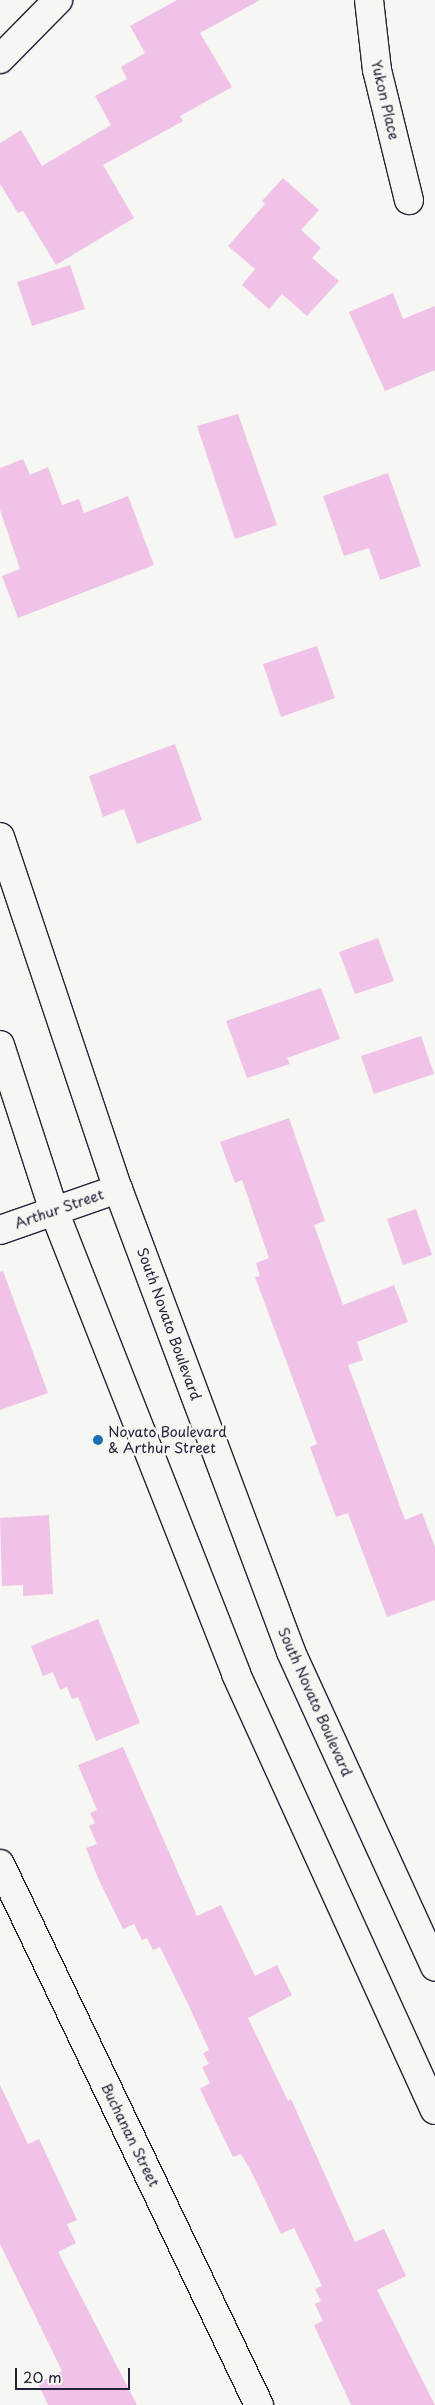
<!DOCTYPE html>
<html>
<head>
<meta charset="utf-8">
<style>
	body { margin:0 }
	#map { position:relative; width:435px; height:2405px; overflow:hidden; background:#f6f6f2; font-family:"Playpen Sans",sans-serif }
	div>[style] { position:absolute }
	.building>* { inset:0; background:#f0c2e7 }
	.roads { filter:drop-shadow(1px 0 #22223b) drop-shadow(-1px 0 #22223b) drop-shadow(0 1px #22223b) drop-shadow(0 -1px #22223b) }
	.street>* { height:28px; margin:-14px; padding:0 14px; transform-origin:14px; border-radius:14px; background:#f6f6f2 }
	.secondary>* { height:28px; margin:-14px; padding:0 14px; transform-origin:14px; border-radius:14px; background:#f6f6f2 }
	.dots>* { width:14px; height:14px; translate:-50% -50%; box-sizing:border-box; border:2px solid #f6f6f2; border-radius:50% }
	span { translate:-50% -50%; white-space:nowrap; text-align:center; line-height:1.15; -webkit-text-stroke:5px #f6f6f2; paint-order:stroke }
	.street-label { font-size:14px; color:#22223b }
	.poi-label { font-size:14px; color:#22223b }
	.left { translate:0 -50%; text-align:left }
	.scale { position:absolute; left:15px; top:2368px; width:115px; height:22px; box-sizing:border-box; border:2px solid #22223b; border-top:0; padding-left:6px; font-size:15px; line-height:18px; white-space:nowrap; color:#22223b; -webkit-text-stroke:4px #f6f6f2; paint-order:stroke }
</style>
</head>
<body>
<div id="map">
	<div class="building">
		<div style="clip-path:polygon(177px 0,260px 0,200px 33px,232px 87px,180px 116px,183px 121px,103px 165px,134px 218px,56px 265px,23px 211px,18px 213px,0 184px,0 143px,21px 130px,42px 166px,111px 125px,95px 96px,127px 79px,121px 67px,145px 53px,130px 26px)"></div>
		<div style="clip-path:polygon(283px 178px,319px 210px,301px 230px,321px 248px,312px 258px,339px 281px,307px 316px,282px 294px,269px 309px,242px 285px,255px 269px,228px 246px,265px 204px,262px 201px)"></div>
		<div style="clip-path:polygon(70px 265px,85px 309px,32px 326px,17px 282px)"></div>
		<div style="clip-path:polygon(393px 293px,403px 319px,435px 306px,435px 370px,385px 391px,349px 312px)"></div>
		<div style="clip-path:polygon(238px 414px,277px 525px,235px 539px,197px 426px)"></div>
		<div style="clip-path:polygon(23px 459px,30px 475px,48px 467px,62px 505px,79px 499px,84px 513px,128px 496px,154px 565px,18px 618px,2px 576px,20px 569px,0 510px,0 468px)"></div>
		<div style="clip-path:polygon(388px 473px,421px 566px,380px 580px,369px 548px,344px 556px,323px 496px)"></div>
		<div style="clip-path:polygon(317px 646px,335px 698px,281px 717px,263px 664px)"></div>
		<div style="clip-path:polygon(175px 744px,202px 820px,137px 844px,124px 809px,103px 817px,89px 776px)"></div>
		<div style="clip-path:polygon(378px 938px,394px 981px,355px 994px,339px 952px)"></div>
		<div style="clip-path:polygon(321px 988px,340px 1039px,287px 1058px,290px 1064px,247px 1078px,226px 1021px)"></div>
		<div style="clip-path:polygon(421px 1036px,434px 1074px,374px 1094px,361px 1056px)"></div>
		<div style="clip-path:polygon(289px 1118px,325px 1221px,314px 1225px,343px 1305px,394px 1285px,408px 1322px,357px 1342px,363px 1360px,348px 1365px,405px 1520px,422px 1513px,435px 1547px,435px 1600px,387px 1617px,348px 1513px,336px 1517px,310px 1447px,317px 1444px,255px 1277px,260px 1276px,256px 1263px,269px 1258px,242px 1180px,235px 1183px,220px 1142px)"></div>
		<div style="clip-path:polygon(416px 1209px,432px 1255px,403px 1265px,387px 1219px)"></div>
		<div style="clip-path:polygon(3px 1271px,48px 1393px,0 1410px,0 1272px)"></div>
		<div style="clip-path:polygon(49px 1515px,53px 1594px,23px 1596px,23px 1585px,2px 1586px,0 1518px)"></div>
		<div style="clip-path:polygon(98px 1619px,140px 1723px,96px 1741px,78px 1697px,72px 1699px,67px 1687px,60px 1690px,53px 1672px,43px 1676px,31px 1646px)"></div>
		<div style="clip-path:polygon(123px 1747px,197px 1916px,221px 1905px,255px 1976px,277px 1965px,292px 1995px,248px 2018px,288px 2101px,291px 2099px,355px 2242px,384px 2229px,406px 2276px,377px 2290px,435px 2405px,351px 2405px,314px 2325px,323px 2321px,315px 2304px,321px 2301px,315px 2289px,322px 2286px,294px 2228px,281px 2234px,252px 2173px,241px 2154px,233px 2157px,200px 2089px,210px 2083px,202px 2067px,209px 2064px,203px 2053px,209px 2050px,188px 2004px,160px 1947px,153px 1950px,147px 1938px,142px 1940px,134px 1924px,123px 1929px,98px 1878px,86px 1848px,97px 1844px,89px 1826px,95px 1823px,90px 1813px,97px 1810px,78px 1765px)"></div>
		<div style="clip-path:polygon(0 2085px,28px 2144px,39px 2139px,77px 2220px,67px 2224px,76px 2243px,58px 2252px,137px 2405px,48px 2405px,38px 2383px,62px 2371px,0 2244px)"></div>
	</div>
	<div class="roads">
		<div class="street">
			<div style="left:369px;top:0;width:70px;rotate:83.5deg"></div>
			<div style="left:377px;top:70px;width:134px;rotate:76.2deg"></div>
			<div style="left:0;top:59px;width:83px;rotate:-45.5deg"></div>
			<div style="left:0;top:1230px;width:125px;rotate:-19.2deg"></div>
			<div style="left:0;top:1864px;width:600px;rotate:64.42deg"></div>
		</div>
		<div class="secondary">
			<div style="left:0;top:837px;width:371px;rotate:71.5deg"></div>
			<div style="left:118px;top:1189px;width:494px;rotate:69.5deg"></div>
			<div style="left:291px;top:1652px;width:346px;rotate:65.4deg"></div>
			<div style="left:0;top:1045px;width:175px;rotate:72deg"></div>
			<div style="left:54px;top:1211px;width:497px;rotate:68.5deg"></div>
			<div style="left:236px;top:1674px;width:479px;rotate:65.5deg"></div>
		</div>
	</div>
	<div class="dots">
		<div style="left:98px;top:1440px;background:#1f6fb2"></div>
	</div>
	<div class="street-label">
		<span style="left:385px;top:100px;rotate:77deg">Yukon Place</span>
		<span style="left:59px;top:1209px;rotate:-19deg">Arthur Street</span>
		<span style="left:169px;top:1324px;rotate:70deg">South Novato Boulevard</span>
		<span style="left:315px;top:1702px;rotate:66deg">South Novato Boulevard</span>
		<span style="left:130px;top:2135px;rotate:64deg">Buchanan Street</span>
	</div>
	<div class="poi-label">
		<span class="left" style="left:108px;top:1440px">Novato Boulevard<br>&amp; Arthur Street</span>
	</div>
	<div class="scale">20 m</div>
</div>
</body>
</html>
